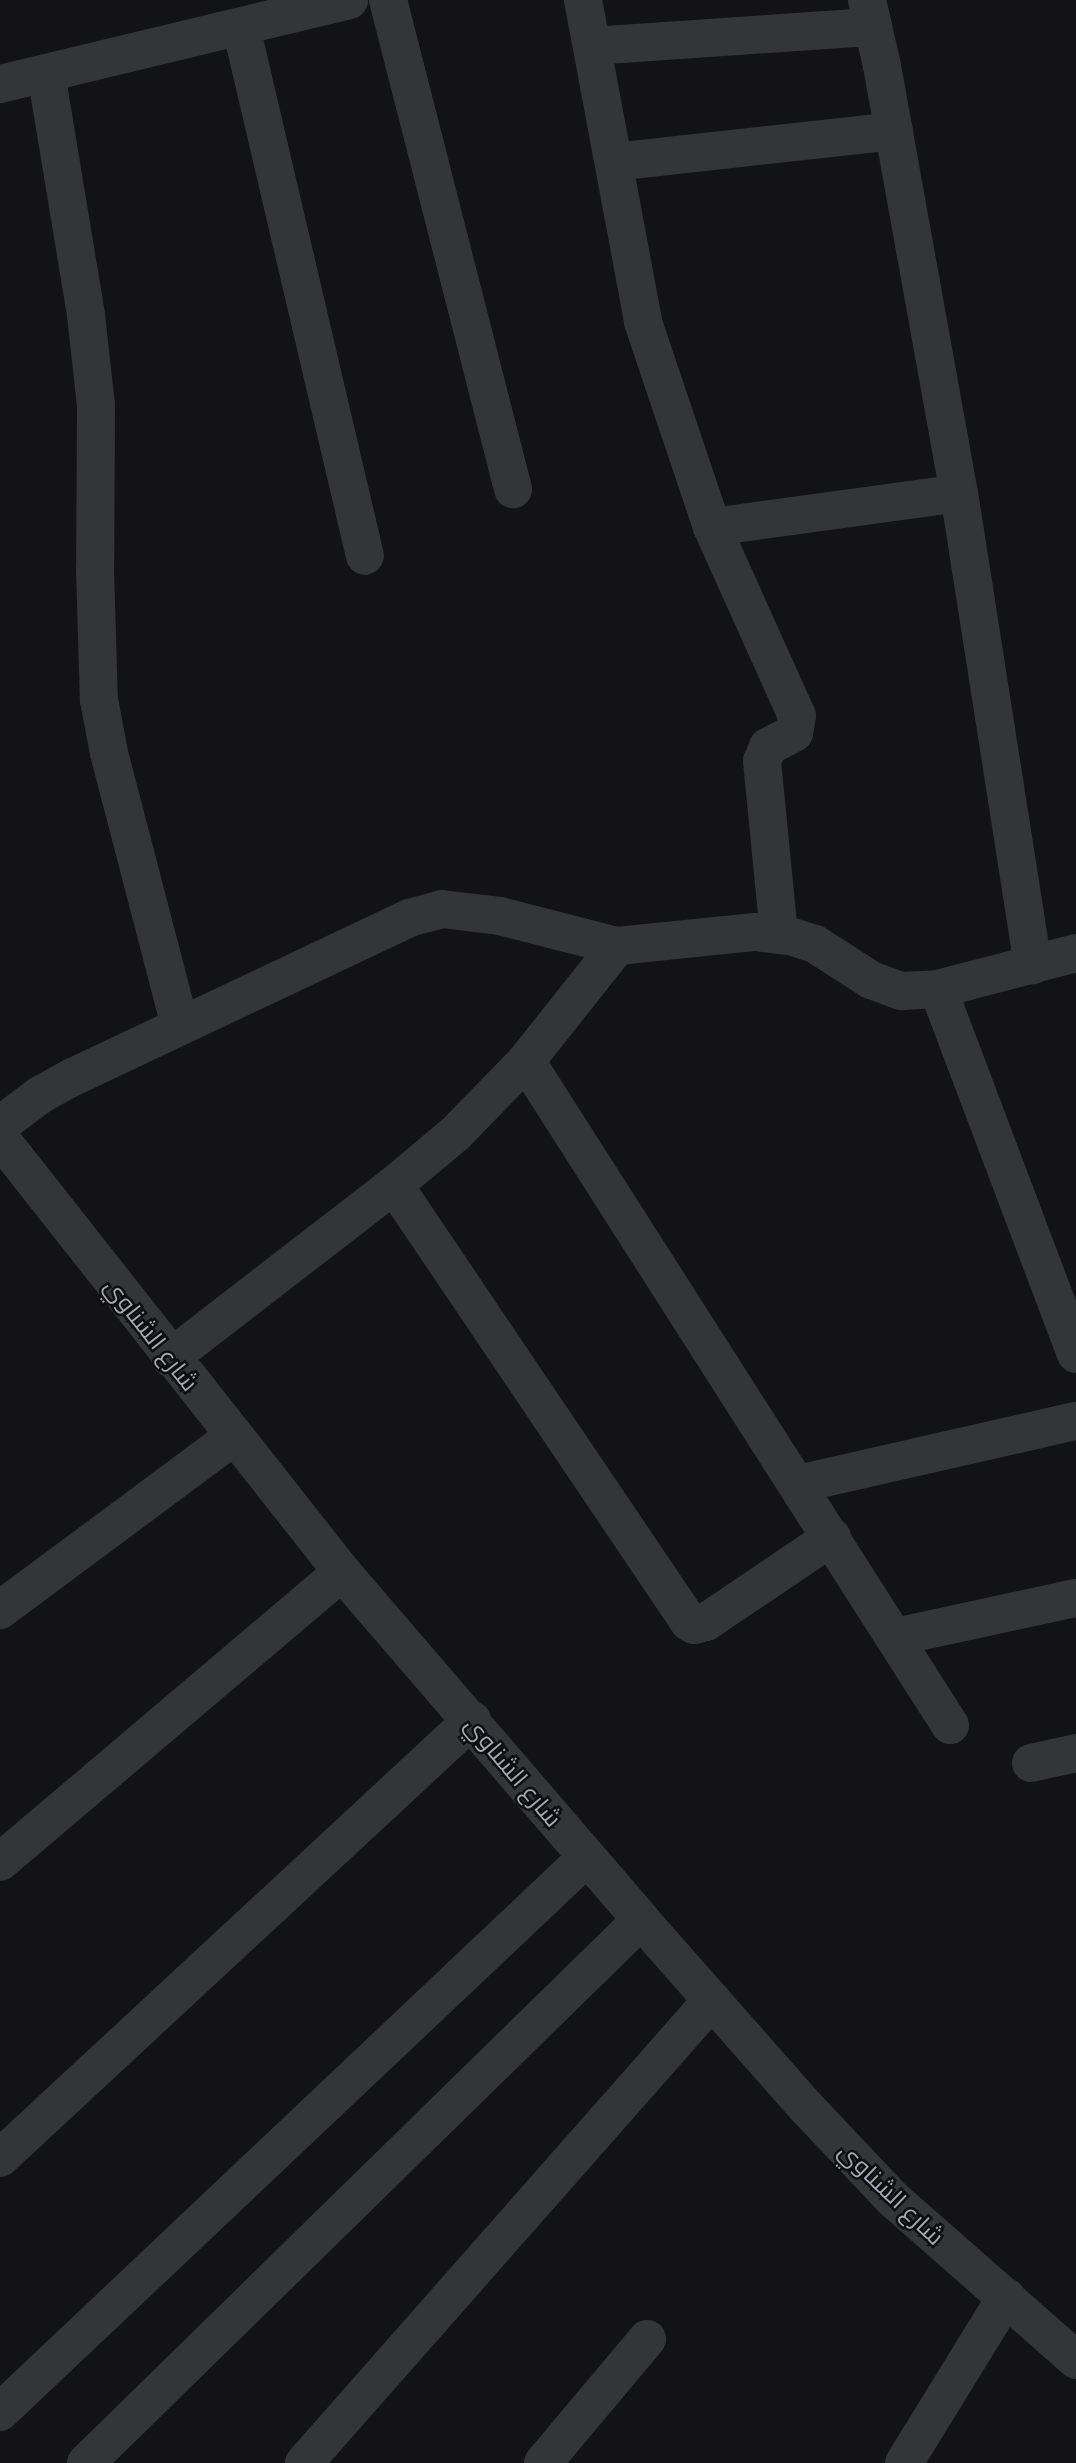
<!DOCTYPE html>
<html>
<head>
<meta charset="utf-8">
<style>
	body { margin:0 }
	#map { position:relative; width:1076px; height:2463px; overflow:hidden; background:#131315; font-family:"Open Sans",Cairo,sans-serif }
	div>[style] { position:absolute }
	.minor>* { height:38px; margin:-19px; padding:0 19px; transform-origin:19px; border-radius:19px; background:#343539 }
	span { translate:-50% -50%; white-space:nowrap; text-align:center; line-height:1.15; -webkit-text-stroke:5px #0e0e10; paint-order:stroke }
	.street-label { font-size:24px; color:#a4aab5 }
</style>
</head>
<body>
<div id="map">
	<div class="minor">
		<div style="left:388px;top:0;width:505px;rotate:75.66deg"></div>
		<div style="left:583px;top:0;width:328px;rotate:79.4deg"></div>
		<div style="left:643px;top:322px;width:216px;rotate:71.4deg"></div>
		<div style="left:712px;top:527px;width:207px;rotate:65.8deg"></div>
		<div style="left:797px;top:716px;width:17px;rotate:100deg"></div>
		<div style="left:794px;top:733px;width:30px;rotate:152deg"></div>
		<div style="left:768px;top:747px;width:15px;rotate:113deg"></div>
		<div style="left:762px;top:761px;width:175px;rotate:84.4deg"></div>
		<div style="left:867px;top:0;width:68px;rotate:77.2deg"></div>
		<div style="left:882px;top:66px;width:434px;rotate:79.8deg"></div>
		<div style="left:959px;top:493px;width:478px;rotate:81.1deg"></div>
		<div style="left:241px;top:27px;width:543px;rotate:76.81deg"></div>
		<div style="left:592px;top:46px;width:282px;rotate:-3.9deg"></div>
		<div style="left:46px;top:73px;width:245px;rotate:80.6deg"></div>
		<div style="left:86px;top:315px;width:91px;rotate:83.7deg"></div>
		<div style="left:96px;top:405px;width:164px;rotate:90.3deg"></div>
		<div style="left:95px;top:569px;width:131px;rotate:88.3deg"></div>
		<div style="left:99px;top:700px;width:54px;rotate:79.3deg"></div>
		<div style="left:109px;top:753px;width:282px;rotate:75.4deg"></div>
		<div style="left:0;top:84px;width:359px;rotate:-13.5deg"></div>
		<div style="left:614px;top:162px;width:282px;rotate:-6.3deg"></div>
		<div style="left:712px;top:527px;width:249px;rotate:-7.8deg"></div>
		<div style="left:938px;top:989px;width:390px;rotate:69.3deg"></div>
		<div style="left:526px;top:1061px;width:788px;rotate:57.44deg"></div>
		<div style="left:0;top:1125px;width:50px;rotate:-36.9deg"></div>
		<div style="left:40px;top:1095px;width:38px;rotate:-29deg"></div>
		<div style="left:73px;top:1077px;width:372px;rotate:-25.3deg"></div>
		<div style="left:409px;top:918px;width:34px;rotate:-15deg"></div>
		<div style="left:442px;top:909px;width:58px;rotate:6.9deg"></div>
		<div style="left:500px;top:916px;width:121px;rotate:14.4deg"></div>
		<div style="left:617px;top:946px;width:139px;rotate:-5.8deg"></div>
		<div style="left:755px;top:932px;width:35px;rotate:7deg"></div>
		<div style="left:790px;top:936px;width:26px;rotate:18deg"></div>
		<div style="left:815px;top:944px;width:67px;rotate:32.7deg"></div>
		<div style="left:871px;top:980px;width:33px;rotate:20deg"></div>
		<div style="left:902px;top:991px;width:36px;rotate:-3deg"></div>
		<div style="left:938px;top:989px;width:143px;rotate:-14.6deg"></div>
		<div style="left:0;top:1138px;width:553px;rotate:51.76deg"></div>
		<div style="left:342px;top:1572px;width:459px;rotate:49.3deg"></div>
		<div style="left:641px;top:1920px;width:249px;rotate:48.6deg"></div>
		<div style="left:806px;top:2107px;width:127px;rotate:46.6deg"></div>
		<div style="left:893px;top:2199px;width:244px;rotate:41.3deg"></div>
		<div style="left:394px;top:1185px;width:527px;rotate:55.98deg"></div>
		<div style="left:689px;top:1622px;width:6px;rotate:31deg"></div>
		<div style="left:694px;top:1625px;width:12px;rotate:-14deg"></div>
		<div style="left:706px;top:1622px;width:152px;rotate:-34deg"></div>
		<div style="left:170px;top:1358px;width:283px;rotate:-37.7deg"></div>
		<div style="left:394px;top:1185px;width:80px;rotate:-39.9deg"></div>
		<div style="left:455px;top:1134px;width:102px;rotate:-45.8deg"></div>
		<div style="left:526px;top:1061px;width:147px;rotate:-51.6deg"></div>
		<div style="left:798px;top:1484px;width:285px;rotate:-12.8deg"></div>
		<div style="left:0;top:1610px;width:290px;rotate:-36.6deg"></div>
		<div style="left:895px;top:1637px;width:185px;rotate:-12.2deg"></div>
		<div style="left:1031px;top:1763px;width:46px;rotate:-12.5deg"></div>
		<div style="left:0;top:1862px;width:448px;rotate:-40.3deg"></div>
		<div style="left:0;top:2158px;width:644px;rotate:-42.86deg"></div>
		<div style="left:0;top:2412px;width:806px;rotate:-43.39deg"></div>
		<div style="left:86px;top:2463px;width:776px;rotate:-44.37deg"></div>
		<div style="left:304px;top:2463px;width:617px;rotate:-48.61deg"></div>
		<div style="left:543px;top:2463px;width:162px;rotate:-50deg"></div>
		<div style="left:904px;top:2463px;width:195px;rotate:-58.4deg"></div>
	</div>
	<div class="street-label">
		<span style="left:152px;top:1334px;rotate:52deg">شارع الشناوي</span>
		<span style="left:514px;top:1771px;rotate:50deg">شارع الشناوي</span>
		<span style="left:892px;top:2193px;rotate:44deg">شارع الشناوي</span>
	</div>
</div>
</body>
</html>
